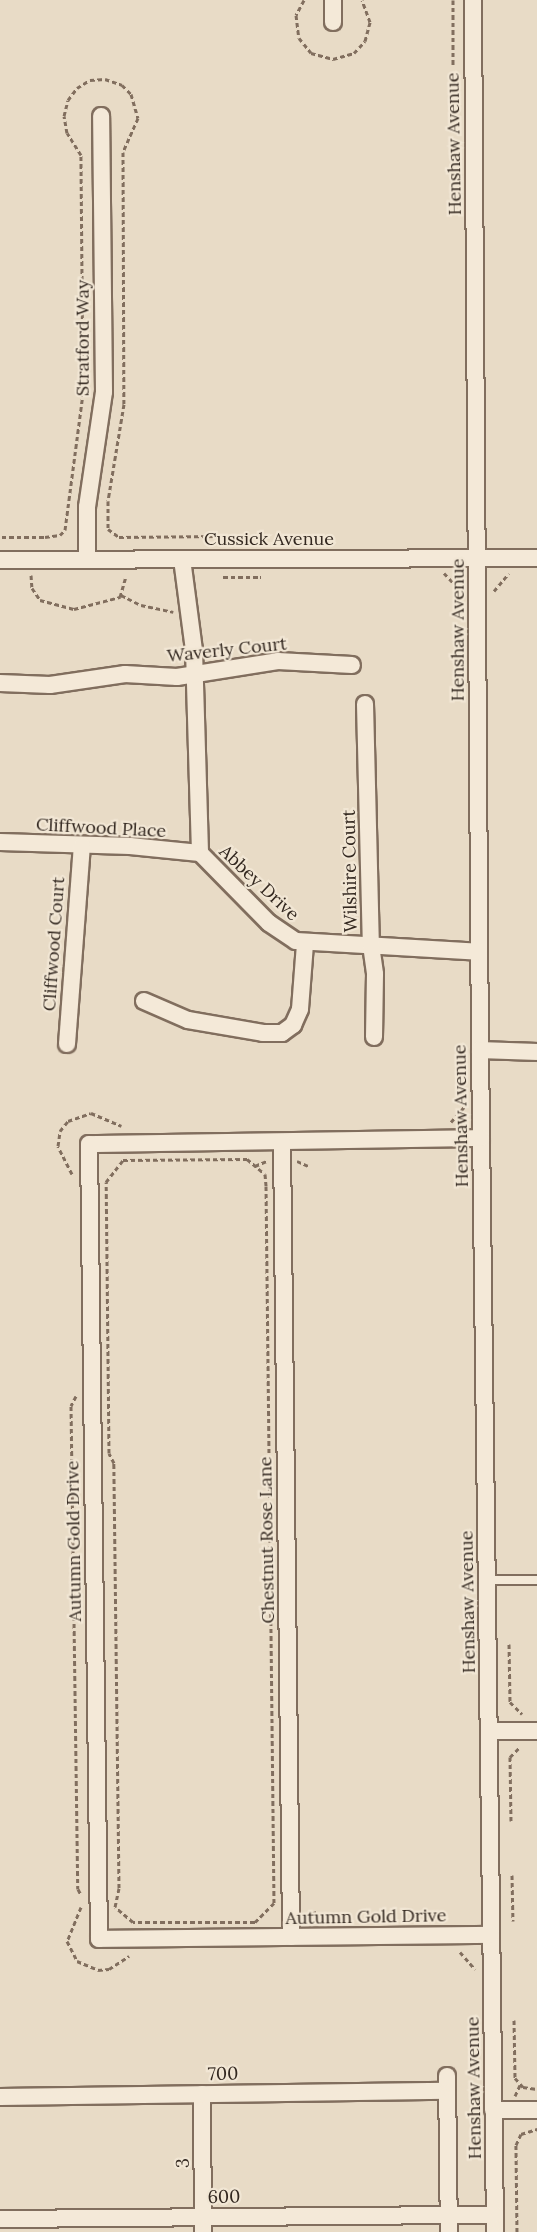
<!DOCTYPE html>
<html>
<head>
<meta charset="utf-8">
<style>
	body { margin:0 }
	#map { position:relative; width:537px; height:2232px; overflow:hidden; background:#e8dbc6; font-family:Lora,serif }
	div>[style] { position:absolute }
	.path>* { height:3px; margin-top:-1.5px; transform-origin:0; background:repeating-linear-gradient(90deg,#816e5e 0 4.5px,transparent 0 7.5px) }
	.roads { filter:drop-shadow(2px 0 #816e5e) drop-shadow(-2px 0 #816e5e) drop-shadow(0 2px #816e5e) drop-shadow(0 -2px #816e5e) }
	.service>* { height:8px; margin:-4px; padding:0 4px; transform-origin:4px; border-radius:4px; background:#f4e9d8 }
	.minor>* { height:16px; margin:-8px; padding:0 8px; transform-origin:8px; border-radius:8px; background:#f4e9d8 }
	span { translate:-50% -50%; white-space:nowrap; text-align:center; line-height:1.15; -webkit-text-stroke:4.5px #f1e6d4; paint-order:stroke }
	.street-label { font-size:18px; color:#332820 }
</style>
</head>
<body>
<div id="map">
	<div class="path">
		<div style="left:304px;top:0;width:17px;rotate:118deg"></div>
		<div style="left:296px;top:15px;width:23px;rotate:83deg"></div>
		<div style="left:299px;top:38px;width:19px;rotate:51deg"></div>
		<div style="left:311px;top:53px;width:23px;rotate:15deg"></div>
		<div style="left:333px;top:59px;width:22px;rotate:-16deg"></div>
		<div style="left:354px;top:53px;width:16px;rotate:-47deg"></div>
		<div style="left:365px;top:41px;width:20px;rotate:-75deg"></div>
		<div style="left:370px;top:22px;width:23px;rotate:-110deg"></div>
		<div style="left:453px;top:0;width:65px;rotate:90deg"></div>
		<div style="left:2px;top:537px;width:43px"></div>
		<div style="left:45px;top:537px;width:15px;rotate:-8deg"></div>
		<div style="left:60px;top:535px;width:7px;rotate:-45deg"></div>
		<div style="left:65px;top:530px;width:138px;rotate:-82.5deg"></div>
		<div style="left:83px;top:393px;width:238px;rotate:-90.5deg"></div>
		<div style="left:81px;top:155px;width:26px;rotate:-122deg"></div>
		<div style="left:67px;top:133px;width:17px;rotate:-100deg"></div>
		<div style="left:64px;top:116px;width:16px;rotate:-76deg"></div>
		<div style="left:68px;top:100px;width:15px;rotate:-53deg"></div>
		<div style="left:77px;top:88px;width:15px;rotate:-32deg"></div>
		<div style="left:90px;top:80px;width:15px;rotate:-4deg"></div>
		<div style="left:105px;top:79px;width:18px;rotate:19deg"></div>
		<div style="left:122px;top:85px;width:13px;rotate:45deg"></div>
		<div style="left:131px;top:94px;width:25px;rotate:74deg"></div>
		<div style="left:138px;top:118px;width:37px;rotate:114deg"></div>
		<div style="left:123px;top:152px;width:252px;rotate:89.8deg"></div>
		<div style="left:124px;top:404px;width:98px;rotate:99.4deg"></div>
		<div style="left:108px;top:501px;width:28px;rotate:90deg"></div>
		<div style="left:108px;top:529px;width:14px;rotate:36deg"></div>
		<div style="left:119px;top:537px;width:102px;rotate:-0.6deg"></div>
		<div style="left:444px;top:573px;width:23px;rotate:47deg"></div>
		<div style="left:31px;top:575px;width:13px;rotate:86deg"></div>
		<div style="left:32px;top:588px;width:14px;rotate:56deg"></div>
		<div style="left:40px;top:600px;width:35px;rotate:15deg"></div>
		<div style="left:74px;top:609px;width:48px;rotate:-14.6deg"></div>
		<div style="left:120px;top:597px;width:22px;rotate:-74deg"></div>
		<div style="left:223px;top:577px;width:38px"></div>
		<div style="left:494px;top:591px;width:23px;rotate:-50deg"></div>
		<div style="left:121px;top:595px;width:22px;rotate:27deg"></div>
		<div style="left:141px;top:605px;width:33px;rotate:12deg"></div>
		<div style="left:451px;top:1122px;width:20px;rotate:-49deg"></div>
		<div style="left:247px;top:1159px;width:23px;rotate:40deg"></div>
		<div style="left:265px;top:1174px;width:12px;rotate:85deg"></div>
		<div style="left:266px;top:1186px;width:717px;rotate:89.36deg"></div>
		<div style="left:274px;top:1903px;width:27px;rotate:135deg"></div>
		<div style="left:255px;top:1922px;width:122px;rotate:180deg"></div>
		<div style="left:133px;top:1922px;width:23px;rotate:-140deg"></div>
		<div style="left:115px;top:1907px;width:19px;rotate:-78deg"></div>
		<div style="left:119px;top:1888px;width:425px;rotate:-90.7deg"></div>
		<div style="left:114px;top:1463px;width:11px;rotate:-117deg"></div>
		<div style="left:109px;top:1453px;width:271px;rotate:-90.6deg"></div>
		<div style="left:106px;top:1182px;width:28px;rotate:-52deg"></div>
		<div style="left:123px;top:1160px;width:124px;rotate:-0.5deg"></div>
		<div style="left:297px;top:1161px;width:12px;rotate:24deg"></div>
		<div style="left:255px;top:1166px;width:13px;rotate:-23deg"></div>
		<div style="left:72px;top:1174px;width:31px;rotate:-117deg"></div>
		<div style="left:58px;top:1146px;width:15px;rotate:-82deg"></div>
		<div style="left:60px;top:1131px;width:13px;rotate:-51deg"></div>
		<div style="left:68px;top:1121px;width:24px;rotate:-19deg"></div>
		<div style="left:91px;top:1113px;width:33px;rotate:23deg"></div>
		<div style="left:76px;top:1396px;width:11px;rotate:117deg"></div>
		<div style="left:71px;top:1406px;width:483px;rotate:89.2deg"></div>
		<div style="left:78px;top:1889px;width:7px;rotate:63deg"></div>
		<div style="left:509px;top:1644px;width:58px;rotate:89deg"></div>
		<div style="left:510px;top:1702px;width:17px;rotate:45deg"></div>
		<div style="left:511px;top:1821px;width:64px;rotate:-90.9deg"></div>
		<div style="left:510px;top:1757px;width:13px;rotate:-45deg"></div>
		<div style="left:512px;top:1875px;width:46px;rotate:88.8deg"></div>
		<div style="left:81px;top:1907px;width:37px;rotate:112deg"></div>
		<div style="left:67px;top:1941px;width:22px;rotate:63deg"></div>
		<div style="left:77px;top:1961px;width:23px;rotate:23deg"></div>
		<div style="left:98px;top:1970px;width:11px;rotate:-5deg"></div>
		<div style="left:109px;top:1969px;width:24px;rotate:-33deg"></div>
		<div style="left:305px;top:1916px;width:12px;rotate:-20deg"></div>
		<div style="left:460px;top:1952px;width:23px;rotate:49deg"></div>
		<div style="left:514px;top:2020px;width:58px;rotate:89deg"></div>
		<div style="left:515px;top:2078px;width:12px;rotate:48deg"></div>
		<div style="left:523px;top:2087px;width:14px;rotate:8deg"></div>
		<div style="left:515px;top:2096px;width:12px;rotate:-66deg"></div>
		<div style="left:517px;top:2232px;width:87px;rotate:-90.7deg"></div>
		<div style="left:516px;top:2145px;width:12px;rotate:-66deg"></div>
		<div style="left:521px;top:2134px;width:17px;rotate:-17deg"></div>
	</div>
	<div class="roads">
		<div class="service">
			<div style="left:487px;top:1580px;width:50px"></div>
		</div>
		<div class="minor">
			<div style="left:333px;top:0;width:22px;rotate:90deg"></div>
			<div style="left:473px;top:0;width:1050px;rotate:89.62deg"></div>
			<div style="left:480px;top:1050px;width:1182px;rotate:89.27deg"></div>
			<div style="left:87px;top:558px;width:51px;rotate:-90deg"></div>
			<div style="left:87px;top:507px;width:116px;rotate:-81.6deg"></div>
			<div style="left:104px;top:392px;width:276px;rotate:-90.6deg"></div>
			<div style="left:182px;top:559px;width:92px;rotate:82.5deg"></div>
			<div style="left:194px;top:650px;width:203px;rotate:88.3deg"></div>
			<div style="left:200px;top:853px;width:98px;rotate:45.4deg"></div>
			<div style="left:269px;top:923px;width:32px;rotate:34deg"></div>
			<div style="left:296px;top:941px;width:183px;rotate:3.4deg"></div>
			<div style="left:0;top:560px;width:537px;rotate:-0.21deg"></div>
			<div style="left:0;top:683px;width:50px;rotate:2.3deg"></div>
			<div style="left:50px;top:685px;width:76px;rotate:-8.3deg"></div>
			<div style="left:125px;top:674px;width:52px;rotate:3.3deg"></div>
			<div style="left:177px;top:677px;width:102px;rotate:-9deg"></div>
			<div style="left:278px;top:661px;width:74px;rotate:3.1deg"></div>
			<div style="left:365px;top:704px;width:241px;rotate:88.6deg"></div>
			<div style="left:371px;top:945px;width:29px;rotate:82deg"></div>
			<div style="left:375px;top:974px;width:63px;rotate:90.9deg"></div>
			<div style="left:0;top:842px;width:130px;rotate:1.8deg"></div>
			<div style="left:130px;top:846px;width:70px;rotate:5.7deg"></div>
			<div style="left:144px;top:1001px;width:48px;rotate:23.4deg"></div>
			<div style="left:188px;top:1020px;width:76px;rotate:9.8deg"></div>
			<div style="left:263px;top:1033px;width:19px"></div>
			<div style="left:282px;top:1033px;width:14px;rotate:-36deg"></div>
			<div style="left:293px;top:1025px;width:17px;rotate:-66deg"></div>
			<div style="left:300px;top:1009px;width:65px;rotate:-85.6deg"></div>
			<div style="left:67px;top:1044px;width:199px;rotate:-85.7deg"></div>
			<div style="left:480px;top:1050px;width:57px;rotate:2deg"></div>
			<div style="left:481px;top:1138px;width:392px;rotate:179.1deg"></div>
			<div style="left:89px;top:1144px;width:795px;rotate:89.28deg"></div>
			<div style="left:99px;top:1939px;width:392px;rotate:-0.6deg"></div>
			<div style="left:282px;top:1142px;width:795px;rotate:89.35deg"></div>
			<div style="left:489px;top:1731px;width:48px"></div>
			<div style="left:447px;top:2076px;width:156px;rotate:89.3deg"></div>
			<div style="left:202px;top:2094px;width:138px;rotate:89.6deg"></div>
			<div style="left:0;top:2097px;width:447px;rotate:-0.8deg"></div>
			<div style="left:493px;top:2110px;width:44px"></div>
			<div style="left:0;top:2219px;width:495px;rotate:-0.5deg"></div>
		</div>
	</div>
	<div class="street-label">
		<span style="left:454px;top:144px;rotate:-91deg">Henshaw Avenue</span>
		<span style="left:83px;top:338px;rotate:-90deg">Stratford Way</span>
		<span style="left:269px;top:539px">Cussick Avenue</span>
		<span style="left:458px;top:630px;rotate:-90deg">Henshaw Avenue</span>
		<span style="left:227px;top:650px;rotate:-6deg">Waverly Court</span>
		<span style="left:101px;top:828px;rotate:3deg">Cliffwood Place</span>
		<span style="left:350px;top:871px;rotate:-91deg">Wilshire Court</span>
		<span style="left:259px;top:883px;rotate:43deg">Abbey Drive</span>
		<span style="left:54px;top:944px;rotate:-86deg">Cliffwood Court</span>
		<span style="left:461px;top:1116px;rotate:-91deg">Henshaw Avenue</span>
		<span style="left:267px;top:1540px;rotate:-91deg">Chestnut Rose Lane</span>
		<span style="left:74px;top:1541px;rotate:-91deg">Autumn Gold Drive</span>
		<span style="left:468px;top:1602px;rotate:-91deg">Henshaw Avenue</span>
		<span style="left:366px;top:1917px;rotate:-1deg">Autumn Gold Drive</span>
		<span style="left:223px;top:2074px;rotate:-1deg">700</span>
		<span style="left:474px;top:2088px;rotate:-91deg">Henshaw Avenue</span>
		<span style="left:183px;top:2163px;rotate:-91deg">3</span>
		<span style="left:224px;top:2197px;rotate:-1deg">600</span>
	</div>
</div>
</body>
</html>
